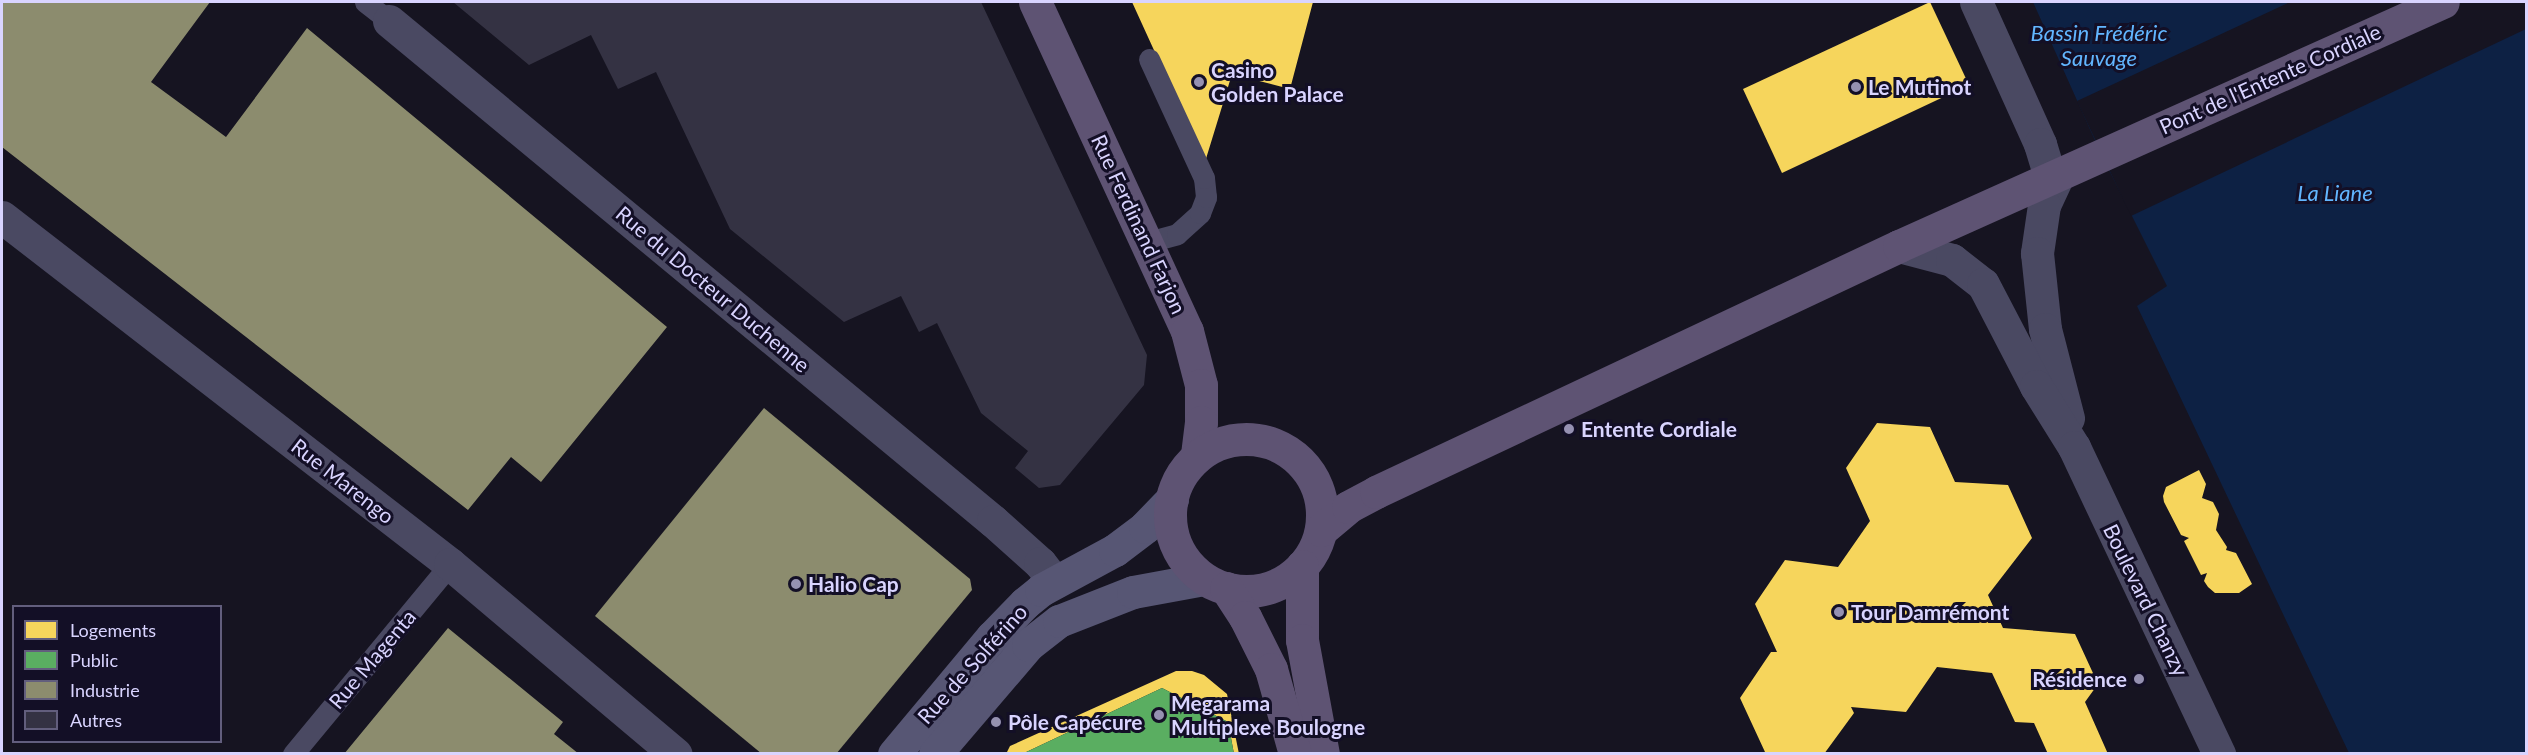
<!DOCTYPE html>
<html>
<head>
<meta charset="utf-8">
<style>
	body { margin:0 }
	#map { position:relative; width:2528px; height:755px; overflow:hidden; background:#161421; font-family:Lato,sans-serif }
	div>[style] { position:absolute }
	.water>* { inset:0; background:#0d2144 }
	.pier>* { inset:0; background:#161421 }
	.homes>* { inset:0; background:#f6d55c }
	.public>* { inset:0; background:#5aae61 }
	.industry>* { inset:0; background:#8c8c6e }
	.building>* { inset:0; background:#343243 }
	.service>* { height:21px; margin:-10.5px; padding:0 10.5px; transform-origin:10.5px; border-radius:10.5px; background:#4a4962 }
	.minor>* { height:33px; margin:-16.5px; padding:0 16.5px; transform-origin:16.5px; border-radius:16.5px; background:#4a4962 }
	.tertiary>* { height:33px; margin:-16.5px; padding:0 16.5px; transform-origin:16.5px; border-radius:16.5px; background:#4a4962 }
	.secondary>* { height:33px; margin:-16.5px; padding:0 16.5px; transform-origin:16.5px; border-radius:16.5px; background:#575674 }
	.primary>* { height:33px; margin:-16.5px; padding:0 16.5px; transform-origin:16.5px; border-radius:16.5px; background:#5e5373 }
	.primary>.ring { margin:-16.5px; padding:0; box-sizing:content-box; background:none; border:33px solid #5e5373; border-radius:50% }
	.dots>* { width:16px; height:16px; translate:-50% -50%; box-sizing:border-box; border:3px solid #130f26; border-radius:50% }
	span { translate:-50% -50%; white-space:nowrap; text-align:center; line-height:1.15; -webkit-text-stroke:6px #130f26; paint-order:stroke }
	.poi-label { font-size:21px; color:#d9d4ff; font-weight:700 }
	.left { translate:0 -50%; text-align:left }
	.right { translate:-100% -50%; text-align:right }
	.street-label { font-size:21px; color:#d9d4ff }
	.water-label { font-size:22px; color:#62b6ff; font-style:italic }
	.frame { position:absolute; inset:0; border:3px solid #d9d4ff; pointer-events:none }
	.legend { position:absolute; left:12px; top:605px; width:210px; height:138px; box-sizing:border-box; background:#130f26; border:2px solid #625e7d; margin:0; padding:8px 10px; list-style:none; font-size:18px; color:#d9d4ff }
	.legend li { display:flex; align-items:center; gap:12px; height:30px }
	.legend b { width:30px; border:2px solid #625e7d }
</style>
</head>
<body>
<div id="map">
	<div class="water">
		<div style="clip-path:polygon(2033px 2px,2526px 2px,2526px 753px,2349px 753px,2137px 306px,2167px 286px,2101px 154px)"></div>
	</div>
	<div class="pier">
		<div style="clip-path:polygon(2290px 2px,2526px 2px,2526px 29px,2131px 216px,2077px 101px)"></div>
	</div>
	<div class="homes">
		<div style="clip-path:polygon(1132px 2px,1313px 2px,1290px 89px,1232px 74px,1205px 162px)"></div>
		<div style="clip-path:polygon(1930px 2px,1969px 85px,1782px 173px,1743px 89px)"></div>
		<div style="clip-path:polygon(1877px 423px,1930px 427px,1955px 482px,2008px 485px,2032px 538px,1988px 595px,2003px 628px,2075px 634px,2098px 684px,2085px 702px,2108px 754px,2048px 754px,2034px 723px,2015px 722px,1992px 673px,1937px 667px,1906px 712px,1851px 707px,1854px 713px,1824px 754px,1765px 752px,1740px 698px,1771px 652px,1777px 652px,1755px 604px,1785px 560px,1838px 567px,1870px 521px,1846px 468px)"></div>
		<div style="clip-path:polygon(2199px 470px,2206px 484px,2202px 498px,2213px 502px,2219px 514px,2216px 530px,2227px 547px,2226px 550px,2236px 553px,2252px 584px,2239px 593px,2215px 593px,2208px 587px,2204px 581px,2207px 573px,2201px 575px,2184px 541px,2189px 538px,2181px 535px,2164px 502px,2163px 496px,2166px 487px)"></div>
		<div style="clip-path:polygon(1176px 671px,1192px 671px,1204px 675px,1227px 694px,1239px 754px,1234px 754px,1228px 722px,1162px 688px,1022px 754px,1006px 754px,1010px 746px)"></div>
	</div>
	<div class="public">
		<div style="clip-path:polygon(1162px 688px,1228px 722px,1234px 754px,1022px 754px)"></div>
	</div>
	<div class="industry">
		<div style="clip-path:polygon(2px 2px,210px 2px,151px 82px,226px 137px,307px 28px,667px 327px,541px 482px,511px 457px,468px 510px,2px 147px)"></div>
		<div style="clip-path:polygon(764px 408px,970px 579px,972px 590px,836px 754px,762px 754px,595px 616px)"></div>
		<div style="clip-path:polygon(448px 628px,563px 722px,554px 734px,579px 754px,344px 754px)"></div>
	</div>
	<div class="building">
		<div style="clip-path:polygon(453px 2px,981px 2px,1147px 355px,1144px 385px,1060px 485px,1039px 488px,1015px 468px,1028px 451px,981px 413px,937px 323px,919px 332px,901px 296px,844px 322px,730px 229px,656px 72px,618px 89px,591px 35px,529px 65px)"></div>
	</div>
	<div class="service">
		<div style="left:365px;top:2px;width:31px;rotate:38deg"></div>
		<div style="left:1148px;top:242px;width:30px;rotate:-15deg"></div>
		<div style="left:1177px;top:234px;width:31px;rotate:-42deg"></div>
		<div style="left:1200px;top:213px;width:17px;rotate:-69deg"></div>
		<div style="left:1206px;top:197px;width:19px;rotate:-96deg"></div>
		<div style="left:1204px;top:178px;width:131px;rotate:-114.8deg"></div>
		<div style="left:293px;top:754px;width:246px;rotate:-50.4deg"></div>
	</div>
	<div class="minor">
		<div style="left:1976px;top:2px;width:156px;rotate:65.7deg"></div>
		<div style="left:2040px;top:144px;width:34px;rotate:73deg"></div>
		<div style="left:389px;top:21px;width:784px;rotate:39.62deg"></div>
		<div style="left:993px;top:521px;width:63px;rotate:41.8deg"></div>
		<div style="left:1040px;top:563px;width:24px;rotate:52deg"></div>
		<div style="left:2px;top:217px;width:567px;rotate:37.76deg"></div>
		<div style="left:450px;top:564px;width:295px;rotate:40.1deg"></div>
	</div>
	<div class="tertiary">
		<div style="left:2059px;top:173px;width:35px;rotate:115deg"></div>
		<div style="left:2044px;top:205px;width:49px;rotate:98.3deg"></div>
		<div style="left:2037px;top:253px;width:76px;rotate:84deg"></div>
		<div style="left:2045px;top:329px;width:92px;rotate:75.5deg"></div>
		<div style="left:1899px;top:246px;width:55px;rotate:14.8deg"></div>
		<div style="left:1952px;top:260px;width:39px;rotate:38deg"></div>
		<div style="left:1983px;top:284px;width:115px;rotate:62.5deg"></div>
		<div style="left:2036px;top:386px;width:72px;rotate:58.1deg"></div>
		<div style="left:2074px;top:447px;width:340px;rotate:64.7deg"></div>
	</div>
	<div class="secondary">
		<div style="left:894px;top:754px;width:153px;rotate:-50.1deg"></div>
		<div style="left:992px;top:637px;width:47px;rotate:-45.9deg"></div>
		<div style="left:1025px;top:603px;width:21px;rotate:-39deg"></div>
		<div style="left:1041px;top:590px;width:84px;rotate:-28.4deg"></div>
		<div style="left:1115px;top:550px;width:38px;rotate:-37deg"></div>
		<div style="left:1145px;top:527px;width:39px;rotate:-46deg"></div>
		<div style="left:935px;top:754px;width:143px;rotate:-49.5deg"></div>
		<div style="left:1028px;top:645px;width:39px;rotate:-38deg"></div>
		<div style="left:1059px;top:621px;width:79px;rotate:-21.4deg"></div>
		<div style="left:1133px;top:592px;width:72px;rotate:-10.4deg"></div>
	</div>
	<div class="primary">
		<div style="left:1035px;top:2px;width:362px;rotate:65.2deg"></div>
		<div style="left:1187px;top:331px;width:56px;rotate:75.5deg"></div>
		<div style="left:1201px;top:385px;width:37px;rotate:90deg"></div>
		<div style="left:1201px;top:422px;width:35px;rotate:97deg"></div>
		<div class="ring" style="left:1170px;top:439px;width:119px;height:119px"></div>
		<div style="left:1321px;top:530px;width:35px;rotate:-40deg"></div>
		<div style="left:1348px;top:507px;width:32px;rotate:-28deg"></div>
		<div style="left:1376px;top:492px;width:578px;rotate:-25.19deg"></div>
		<div style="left:1899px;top:246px;width:596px;rotate:-24.16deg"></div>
		<div style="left:1302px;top:566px;width:74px;rotate:90deg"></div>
		<div style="left:1302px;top:640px;width:116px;rotate:79.6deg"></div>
		<div style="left:1226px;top:588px;width:35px;rotate:57deg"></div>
		<div style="left:1245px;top:617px;width:58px;rotate:63.4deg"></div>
		<div style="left:1271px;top:669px;width:88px;rotate:74.2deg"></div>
	</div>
	<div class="dots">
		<div style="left:1199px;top:82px;background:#9591b1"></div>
		<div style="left:1856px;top:87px;background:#9591b1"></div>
		<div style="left:1569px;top:429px;background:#9591b1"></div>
		<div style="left:796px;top:584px;background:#9591b1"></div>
		<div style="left:1839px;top:612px;background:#9591b1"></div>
		<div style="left:2139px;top:679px;background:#9591b1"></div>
		<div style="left:1159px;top:715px;background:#9591b1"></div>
		<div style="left:996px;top:722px;background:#9591b1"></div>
	</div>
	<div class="poi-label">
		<span class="left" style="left:1211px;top:82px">Casino<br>Golden Palace</span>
		<span class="left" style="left:1868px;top:87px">Le Mutinot</span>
		<span class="left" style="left:1581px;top:429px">Entente Cordiale</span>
		<span class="left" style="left:808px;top:584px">Halio Cap</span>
		<span class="left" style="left:1851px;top:612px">Tour Damrémont</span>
		<span class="right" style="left:2127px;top:679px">Résidence</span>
		<span class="left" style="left:1171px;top:715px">Megarama<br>Multiplexe Boulogne</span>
		<span class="left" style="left:1008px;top:722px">Pôle Capécure</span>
	</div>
	<div class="street-label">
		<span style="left:2270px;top:79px;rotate:-24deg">Pont de l'Entente Cordiale</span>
		<span style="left:1139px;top:224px;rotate:65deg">Rue Ferdinand Farjon</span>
		<span style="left:713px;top:289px;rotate:40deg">Rue du Docteur Duchenne</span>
		<span style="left:343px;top:481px;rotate:38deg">Rue Marengo</span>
		<span style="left:2146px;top:600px;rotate:64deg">Boulevard Chanzy</span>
		<span style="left:372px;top:659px;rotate:-50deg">Rue Magenta</span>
		<span style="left:972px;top:664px;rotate:-48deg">Rue de Solférino</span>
	</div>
	<div class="water-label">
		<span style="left:2099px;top:45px">Bassin Frédéric<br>Sauvage</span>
		<span style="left:2335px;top:193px">La Liane</span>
	</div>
	<div class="frame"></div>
	<ul class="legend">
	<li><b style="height:16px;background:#f6d55c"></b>Logements</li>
	<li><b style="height:16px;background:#5aae61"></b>Public</li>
	<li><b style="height:16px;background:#8c8c6e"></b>Industrie</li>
	<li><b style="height:16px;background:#343243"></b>Autres</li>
	</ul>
</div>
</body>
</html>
